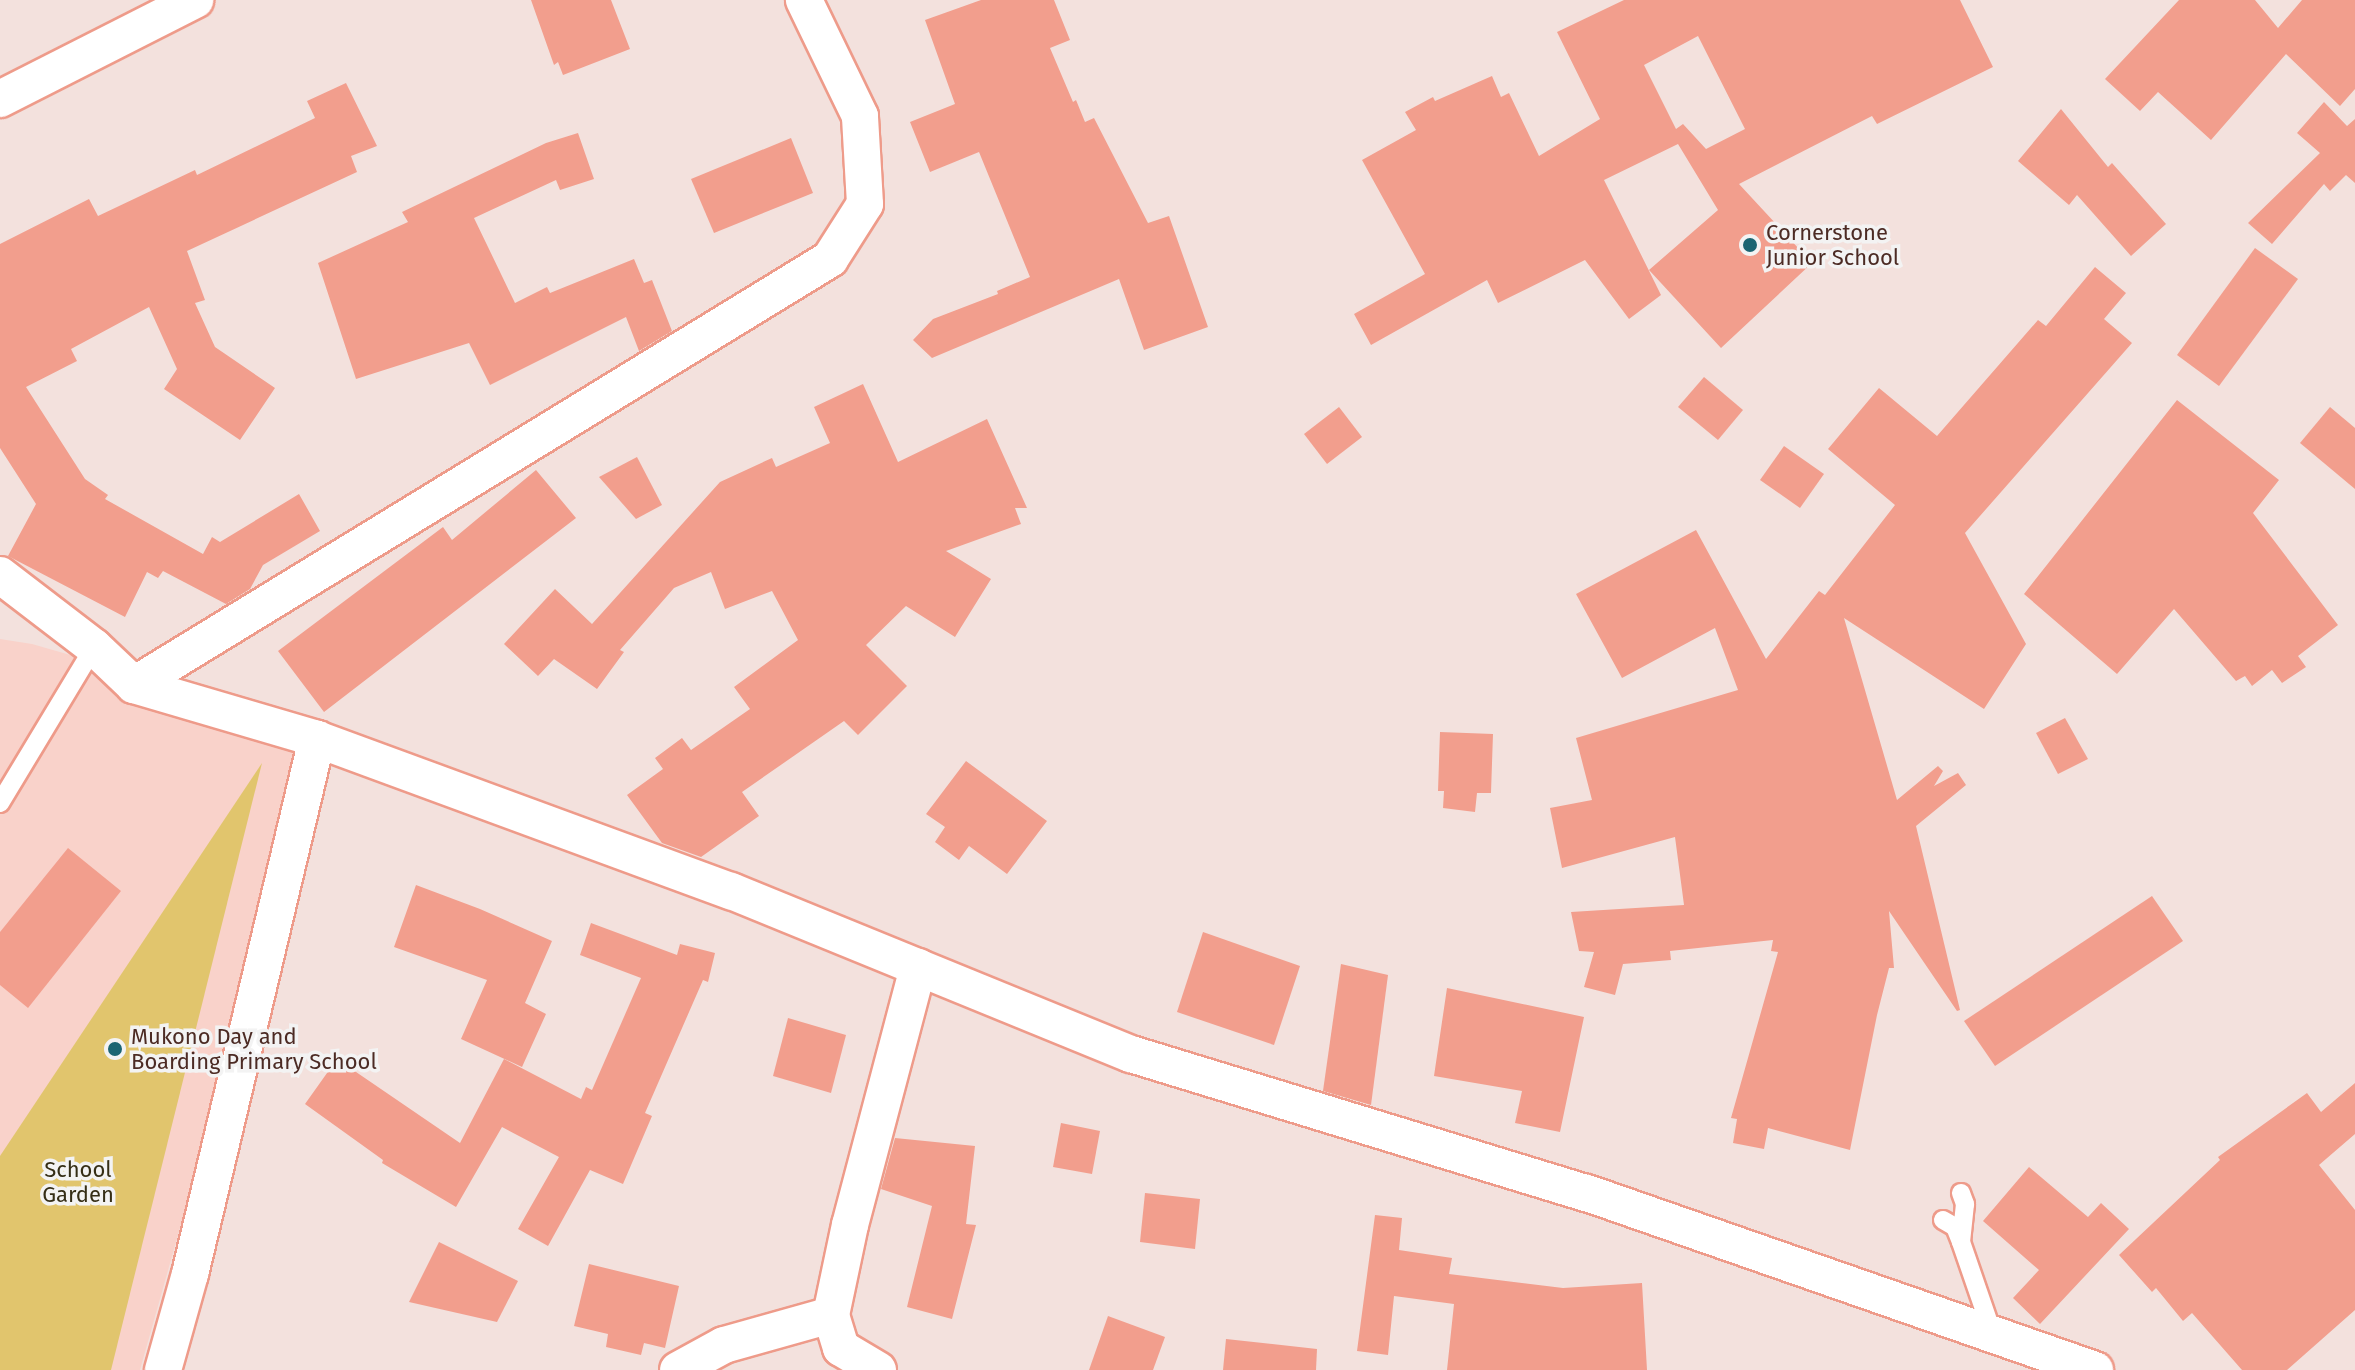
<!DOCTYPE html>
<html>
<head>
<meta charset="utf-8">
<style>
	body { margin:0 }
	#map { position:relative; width:2355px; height:1370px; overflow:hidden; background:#f3e1dd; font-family:"Fira Sans",sans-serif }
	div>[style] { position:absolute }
	.built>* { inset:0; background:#f9d2ca }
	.green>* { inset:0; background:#e1c56d }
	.building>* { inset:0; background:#f29e8d }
	.roads { filter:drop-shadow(2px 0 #ee9b8a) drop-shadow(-2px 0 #ee9b8a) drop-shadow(0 2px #ee9b8a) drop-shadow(0 -2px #ee9b8a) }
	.service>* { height:18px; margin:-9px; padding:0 9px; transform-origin:9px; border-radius:9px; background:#fff }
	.minor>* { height:36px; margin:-18px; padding:0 18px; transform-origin:18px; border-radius:18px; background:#fff }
	.dots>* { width:22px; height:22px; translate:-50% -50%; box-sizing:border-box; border:4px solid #f3f3f3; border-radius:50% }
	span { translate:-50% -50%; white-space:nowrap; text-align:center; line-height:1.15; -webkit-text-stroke:7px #f3f3f3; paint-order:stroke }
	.poi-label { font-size:22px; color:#4c2b24 }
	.left { translate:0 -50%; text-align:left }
	.park-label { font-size:22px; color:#352e16 }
</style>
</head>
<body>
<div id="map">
	<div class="built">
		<div style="clip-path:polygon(0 639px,32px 644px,321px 727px,140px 1370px,0 1370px)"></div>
	</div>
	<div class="green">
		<div style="clip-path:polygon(262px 763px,111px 1370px,0 1370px,0 1156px)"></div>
	</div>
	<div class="building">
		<div style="clip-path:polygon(531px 0,611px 0,630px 49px,563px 75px,558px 62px,554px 65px)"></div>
		<div style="clip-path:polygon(981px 0,1054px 0,1070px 40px,1050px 48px,1073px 102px,1076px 100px,1085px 122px,1094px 118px,1148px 223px,1169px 216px,1208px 327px,1144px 350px,1119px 279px,932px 358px,913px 340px,933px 319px,998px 294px,997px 291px,1030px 277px,979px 152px,930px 172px,910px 122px,955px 104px,925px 20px)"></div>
		<div style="clip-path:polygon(evenodd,1624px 0,1960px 0,1993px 67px,1877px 124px,1872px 116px,1739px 184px,1812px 263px,1721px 348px,1649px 270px,1718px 210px,1678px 144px,1604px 180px,1661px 295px,1629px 319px,1585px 260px,1498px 303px,1487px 280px,1371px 345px,1354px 314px,1425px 274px,1362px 160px,1416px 130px,1405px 112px,1433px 97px,1435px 101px,1492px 76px,1501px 97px,1509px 93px,1539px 156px,1600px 119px,1557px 32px,1624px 0,1698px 36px,1745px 129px,1706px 149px,1683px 124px,1676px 129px,1644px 65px,1698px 36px)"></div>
		<div style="clip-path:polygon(2179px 0,2255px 0,2278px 28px,2302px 0,2355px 0,2355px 89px,2340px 106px,2286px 54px,2211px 140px,2158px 92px,2140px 111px,2105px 79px)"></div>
		<div style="clip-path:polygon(346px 83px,377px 146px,351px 156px,357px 172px,187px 251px,205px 300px,195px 303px,215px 347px,275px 388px,240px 440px,164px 389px,177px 369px,149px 307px,71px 349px,77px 361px,26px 387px,85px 479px,108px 495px,105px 499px,203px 554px,212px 537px,220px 542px,299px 494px,320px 531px,263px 565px,250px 589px,226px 604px,163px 571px,158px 578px,147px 572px,125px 617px,8px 556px,36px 504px,0 448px,0 244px,89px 199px,98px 216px,195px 170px,197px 175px,315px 118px,307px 101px)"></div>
		<div style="clip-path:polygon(2324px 102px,2347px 126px,2355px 119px,2355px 183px,2346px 175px,2330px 191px,2324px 184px,2272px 244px,2248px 223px,2320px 153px,2297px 133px)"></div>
		<div style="clip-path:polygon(2061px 109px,2108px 167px,2112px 163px,2166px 224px,2131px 256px,2077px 195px,2069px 205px,2018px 161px)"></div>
		<div style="clip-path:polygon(578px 133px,594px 179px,560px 190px,556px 180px,474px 218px,515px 303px,547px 287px,550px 293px,634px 259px,644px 283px,652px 280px,672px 331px,639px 351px,626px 317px,490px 385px,469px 343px,356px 379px,318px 263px,408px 222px,402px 212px,546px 143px)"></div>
		<div style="clip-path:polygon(791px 138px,813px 193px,714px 233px,691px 179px)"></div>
		<div style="clip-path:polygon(2255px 248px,2298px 279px,2219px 386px,2177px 355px)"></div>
		<div style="clip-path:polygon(2095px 267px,2126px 293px,2104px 319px,2132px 343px,1965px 533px,2026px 644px,1984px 709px,1844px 618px,1897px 800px,1938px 766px,1943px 771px,1934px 786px,1958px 773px,1966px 785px,1916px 826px,1960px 1010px,1957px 1011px,1889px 911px,1894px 968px,1889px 968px,1877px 1015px,1850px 1150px,1768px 1128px,1764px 1149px,1733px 1143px,1737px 1119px,1731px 1118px,1778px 952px,1771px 951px,1773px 940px,1670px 951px,1671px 960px,1623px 964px,1615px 995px,1584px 987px,1594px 952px,1579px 951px,1571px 912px,1684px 905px,1675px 837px,1562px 868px,1550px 808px,1592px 800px,1576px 738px,1738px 690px,1715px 628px,1622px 678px,1576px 594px,1696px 530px,1766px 659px,1819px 591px,1825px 595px,1895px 505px,1828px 449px,1879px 388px,1937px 436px,2038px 320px,2046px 326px)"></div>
		<div style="clip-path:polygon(1704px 377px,1743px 410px,1718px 440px,1678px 407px)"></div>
		<div style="clip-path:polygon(863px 384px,898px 462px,987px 419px,1027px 508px,1015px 508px,1021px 524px,946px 551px,991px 579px,955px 637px,906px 606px,866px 645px,907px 686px,858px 735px,844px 721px,742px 792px,759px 816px,701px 857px,662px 843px,627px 795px,663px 769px,655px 758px,682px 738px,691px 750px,750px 709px,734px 687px,798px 640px,772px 591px,725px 609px,711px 572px,674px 588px,620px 650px,624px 652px,597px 689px,554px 659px,538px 676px,504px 644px,555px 589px,592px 624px,720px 482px,772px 458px,776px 467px,830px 443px,814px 407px)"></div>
		<div style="clip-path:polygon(2177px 400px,2279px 480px,2253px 513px,2338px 625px,2298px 656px,2306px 667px,2282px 683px,2272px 670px,2252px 686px,2245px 676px,2236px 681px,2174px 609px,2117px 674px,2024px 594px)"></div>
		<div style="clip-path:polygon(1339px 407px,1362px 437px,1327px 464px,1304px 434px)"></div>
		<div style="clip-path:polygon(2330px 407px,2355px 428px,2355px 489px,2300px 443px)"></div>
		<div style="clip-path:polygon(1784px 446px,1824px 474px,1800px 508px,1760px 480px)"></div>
		<div style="clip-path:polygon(637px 457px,662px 505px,636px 519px,599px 477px)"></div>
		<div style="clip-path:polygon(536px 470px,576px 518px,324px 712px,278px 651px,443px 527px,452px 540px)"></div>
		<div style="clip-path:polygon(2065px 718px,2088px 759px,2058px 774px,2036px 733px)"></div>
		<div style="clip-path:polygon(1440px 732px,1493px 734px,1491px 793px,1477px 793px,1475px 812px,1443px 808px,1444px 791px,1438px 791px)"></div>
		<div style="clip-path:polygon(966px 761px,1047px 821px,1007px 874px,969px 846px,959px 860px,935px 842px,945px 827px,926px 814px)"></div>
		<div style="clip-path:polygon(68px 848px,121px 891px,28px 1008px,0 985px,0 932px)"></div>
		<div style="clip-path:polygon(416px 885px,480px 909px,552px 941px,525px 1003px,546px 1014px,522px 1067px,461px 1039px,487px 980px,394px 947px)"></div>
		<div style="clip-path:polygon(2152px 896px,2183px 941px,1995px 1066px,1964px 1021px)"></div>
		<div style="clip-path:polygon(591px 923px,677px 955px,680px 944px,715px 953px,708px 982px,703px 980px,645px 1113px,652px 1116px,623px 1184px,590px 1170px,548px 1246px,518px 1229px,559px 1157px,502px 1127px,456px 1207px,382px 1163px,383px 1160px,305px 1104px,337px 1059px,460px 1143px,504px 1059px,581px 1099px,586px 1087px,592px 1090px,641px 978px,580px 955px)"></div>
		<div style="clip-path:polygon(1203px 932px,1300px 966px,1274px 1045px,1177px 1012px)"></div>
		<div style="clip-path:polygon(1341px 964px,1388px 975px,1371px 1105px,1323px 1091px)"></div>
		<div style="clip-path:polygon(1447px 988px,1584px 1017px,1560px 1132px,1515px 1123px,1522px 1091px,1434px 1076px)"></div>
		<div style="clip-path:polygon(788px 1018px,846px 1035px,831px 1093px,773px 1076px)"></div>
		<div style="clip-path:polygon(2355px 1083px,2355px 1134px,2319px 1165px,2355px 1210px,2355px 1310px,2287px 1370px,2242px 1370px,2192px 1313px,2183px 1321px,2156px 1288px,2152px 1292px,2119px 1255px,2220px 1160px,2218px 1157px,2307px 1093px,2321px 1112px)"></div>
		<div style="clip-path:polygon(1061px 1123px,1100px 1131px,1092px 1174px,1053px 1167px)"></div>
		<div style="clip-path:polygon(895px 1138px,975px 1146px,966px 1224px,976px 1225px,952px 1319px,907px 1307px,932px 1206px,881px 1189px)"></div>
		<div style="clip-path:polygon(2029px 1167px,2088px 1217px,2101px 1203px,2129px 1229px,2040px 1324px,2013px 1298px,2039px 1270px,1983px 1221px)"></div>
		<div style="clip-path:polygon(1145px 1193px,1200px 1199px,1195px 1249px,1140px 1242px)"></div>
		<div style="clip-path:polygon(1375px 1215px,1402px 1218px,1399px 1250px,1452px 1258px,1449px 1274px,1563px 1288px,1642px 1283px,1647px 1370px,1447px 1370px,1454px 1304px,1394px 1296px,1388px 1355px,1357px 1351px)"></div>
		<div style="clip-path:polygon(439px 1242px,518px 1281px,497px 1322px,409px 1302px)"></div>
		<div style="clip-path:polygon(589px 1264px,679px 1286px,665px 1348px,644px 1343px,641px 1355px,606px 1347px,608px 1334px,574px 1326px)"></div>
		<div style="clip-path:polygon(1108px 1316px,1165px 1337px,1153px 1370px,1089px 1370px)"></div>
		<div style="clip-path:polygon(1226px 1339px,1317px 1349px,1316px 1370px,1223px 1370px)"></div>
	</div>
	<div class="roads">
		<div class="service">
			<div style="left:0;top:803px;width:182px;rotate:-58.9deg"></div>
			<div style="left:1961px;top:1193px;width:12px;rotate:70deg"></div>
			<div style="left:1965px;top:1204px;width:38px;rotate:96deg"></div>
			<div style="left:1961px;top:1242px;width:95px;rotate:71deg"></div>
			<div style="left:1943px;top:1220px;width:14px;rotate:30deg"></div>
			<div style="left:1955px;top:1227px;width:16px;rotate:68deg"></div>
		</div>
		<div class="minor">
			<div style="left:0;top:99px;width:219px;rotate:-26.9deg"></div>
			<div style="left:0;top:575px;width:118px;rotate:37.5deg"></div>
			<div style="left:94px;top:647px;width:55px;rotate:43.5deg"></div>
			<div style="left:134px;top:685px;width:191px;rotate:16.4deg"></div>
			<div style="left:317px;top:739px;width:441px;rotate:20.2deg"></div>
			<div style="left:731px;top:891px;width:432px;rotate:22.2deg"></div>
			<div style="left:1131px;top:1054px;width:477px;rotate:17deg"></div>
			<div style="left:1587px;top:1193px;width:538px;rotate:19.21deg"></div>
			<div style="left:134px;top:685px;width:816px;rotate:-31.47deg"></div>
			<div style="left:830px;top:259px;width:65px;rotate:-57.5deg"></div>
			<div style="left:865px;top:204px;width:88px;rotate:-93.3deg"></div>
			<div style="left:860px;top:116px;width:129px;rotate:-115.8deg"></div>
			<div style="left:163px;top:1370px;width:100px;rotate:-74.3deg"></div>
			<div style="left:190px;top:1274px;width:550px;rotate:-76.65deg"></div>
			<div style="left:678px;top:1370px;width:52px;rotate:-28.5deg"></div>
			<div style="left:724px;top:1345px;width:111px;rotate:-15.7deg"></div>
			<div style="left:878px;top:1370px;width:43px;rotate:-149.3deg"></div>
			<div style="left:841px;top:1348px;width:34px;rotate:-107deg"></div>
			<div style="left:831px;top:1315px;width:92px;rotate:-78.1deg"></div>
			<div style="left:850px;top:1225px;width:267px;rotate:-75.2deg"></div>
		</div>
	</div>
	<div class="dots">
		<div style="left:1750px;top:245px;background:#1b6572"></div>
		<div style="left:115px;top:1049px;background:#1b6572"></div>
	</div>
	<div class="poi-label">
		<span class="left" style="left:1766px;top:245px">Cornerstone<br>Junior School</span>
		<span class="left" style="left:131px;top:1049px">Mukono Day and<br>Boarding Primary School</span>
	</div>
	<div class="park-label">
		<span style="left:78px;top:1182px">School<br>Garden</span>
	</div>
</div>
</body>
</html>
